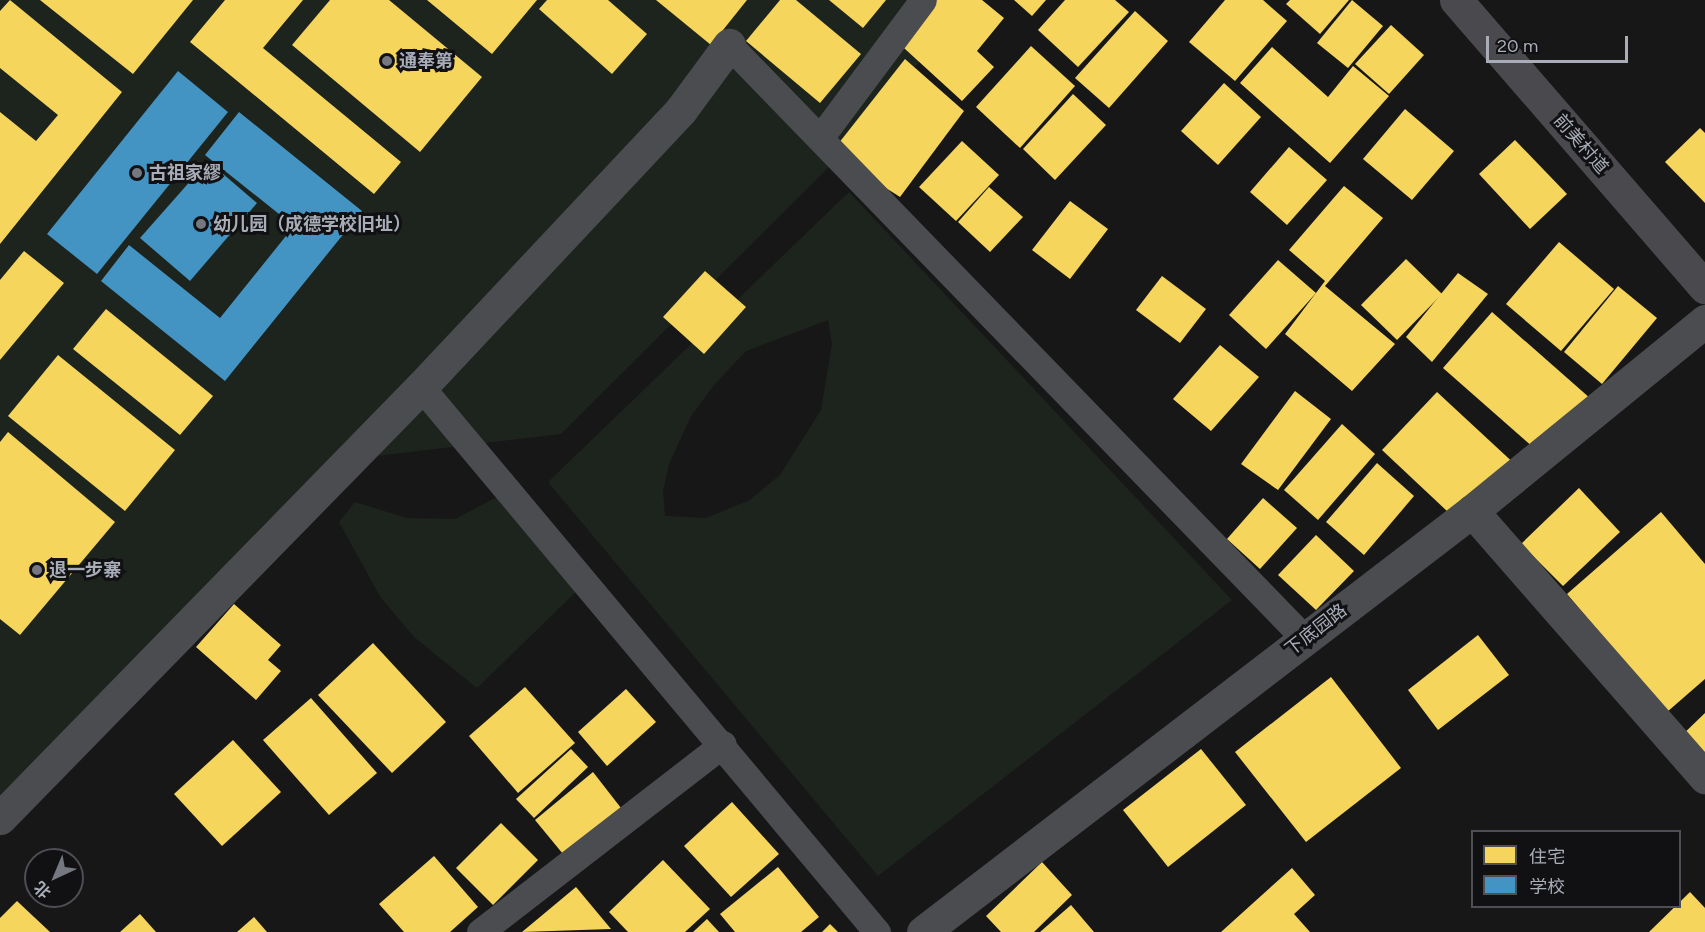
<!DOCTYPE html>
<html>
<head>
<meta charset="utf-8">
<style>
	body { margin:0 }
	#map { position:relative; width:1705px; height:932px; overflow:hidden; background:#171717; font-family:Figtree,"Noto Sans SC",sans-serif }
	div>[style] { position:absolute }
	.green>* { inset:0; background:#1d241e }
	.homes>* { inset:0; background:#f6d55c }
	.schools>* { inset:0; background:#4393c3 }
	.lane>* { height:27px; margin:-13.5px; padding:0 13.5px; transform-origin:13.5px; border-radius:13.5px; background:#4b4c50 }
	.street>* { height:33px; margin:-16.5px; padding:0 16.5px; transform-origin:16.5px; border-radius:16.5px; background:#4b4c50 }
	.secondary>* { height:33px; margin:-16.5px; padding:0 16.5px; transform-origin:16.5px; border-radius:16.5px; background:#4a4a4e }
	.dots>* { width:16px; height:16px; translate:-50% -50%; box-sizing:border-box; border:3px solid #111113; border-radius:50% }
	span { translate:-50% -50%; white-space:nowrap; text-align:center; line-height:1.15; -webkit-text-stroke:6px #111113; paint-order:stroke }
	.poi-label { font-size:18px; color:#a8adb8; font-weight:700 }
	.left { translate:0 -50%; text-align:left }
	.street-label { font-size:18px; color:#a8adb8 }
	.legend { position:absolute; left:1471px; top:830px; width:210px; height:78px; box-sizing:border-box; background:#111113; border:2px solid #4d4f55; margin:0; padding:8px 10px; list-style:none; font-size:18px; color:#a8adb8 }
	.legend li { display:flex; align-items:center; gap:12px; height:30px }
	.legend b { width:30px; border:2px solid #4d4f55 }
	.north { position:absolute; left:24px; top:848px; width:60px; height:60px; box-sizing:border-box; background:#111113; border:2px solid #4d4f55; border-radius:50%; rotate:224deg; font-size:16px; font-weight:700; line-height:24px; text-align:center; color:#a8adb8 }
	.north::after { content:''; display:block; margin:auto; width:21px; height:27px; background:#757880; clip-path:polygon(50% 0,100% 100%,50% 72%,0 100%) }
	.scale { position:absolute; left:1486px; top:36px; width:142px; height:27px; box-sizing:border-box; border:3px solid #a8adb8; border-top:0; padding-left:8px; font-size:18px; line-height:21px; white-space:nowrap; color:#a8adb8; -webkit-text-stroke:4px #111113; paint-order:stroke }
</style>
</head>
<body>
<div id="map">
	<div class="green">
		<div style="clip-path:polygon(0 0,967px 0,869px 127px,561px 434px,368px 457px,0 836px)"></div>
		<div style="clip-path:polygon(evenodd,849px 192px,1232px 600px,878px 876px,548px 482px,849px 192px,828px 320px,832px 344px,821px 410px,780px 475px,750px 500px,706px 518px,665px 516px,663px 492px,669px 464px,691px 416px,714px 385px,746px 351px,828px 320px)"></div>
		<div style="clip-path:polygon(505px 493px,583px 585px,477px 688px,414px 637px,381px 598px,339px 522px,355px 502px,407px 518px,455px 519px)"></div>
	</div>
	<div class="homes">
		<div style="clip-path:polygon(10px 0,122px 92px,0 244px,0 112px,36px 141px,58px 115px,0 68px,0 11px)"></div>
		<div style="clip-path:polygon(40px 0,193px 0,133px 74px)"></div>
		<div style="clip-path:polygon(225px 0,303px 0,263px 48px,401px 162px,374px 194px,190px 42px)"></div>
		<div style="clip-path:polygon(330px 0,389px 0,482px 77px,420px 152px,292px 45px)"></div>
		<div style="clip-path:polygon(427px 0,537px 0,492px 54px)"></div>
		<div style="clip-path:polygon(547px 0,608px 0,647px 34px,612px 74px,539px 9px)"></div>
		<div style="clip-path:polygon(656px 0,747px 0,711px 45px)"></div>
		<div style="clip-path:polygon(780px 0,796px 0,861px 54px,820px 103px,746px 41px)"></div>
		<div style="clip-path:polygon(829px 0,886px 0,863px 28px)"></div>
		<div style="clip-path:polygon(927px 0,982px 0,1004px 18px,977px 51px,994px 67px,962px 101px,893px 38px)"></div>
		<div style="clip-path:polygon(1014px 0,1046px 0,1032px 16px)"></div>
		<div style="clip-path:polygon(1065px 0,1115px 0,1129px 12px,1078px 67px,1038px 30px)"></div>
		<div style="clip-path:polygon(1225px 0,1263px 0,1287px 21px,1235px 81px,1189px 42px)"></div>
		<div style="clip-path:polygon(1290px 0,1349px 0,1320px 34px,1286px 4px)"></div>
		<div style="clip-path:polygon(1352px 0,1383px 26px,1348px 68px,1317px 43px)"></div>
		<div style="clip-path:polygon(1135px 11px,1168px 41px,1109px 108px,1075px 78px)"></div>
		<div style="clip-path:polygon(1391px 25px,1424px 55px,1389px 94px,1355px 64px)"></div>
		<div style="clip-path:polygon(1031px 46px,1075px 86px,1020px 148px,976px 107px)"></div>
		<div style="clip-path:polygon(1272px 47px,1328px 97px,1353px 66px,1389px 96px,1330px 163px,1240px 83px)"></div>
		<div style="clip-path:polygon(905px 59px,964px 111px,900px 197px,831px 153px)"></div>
		<div style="clip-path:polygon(1224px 83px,1261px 117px,1218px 165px,1181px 131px)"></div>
		<div style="clip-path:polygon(1073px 94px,1106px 125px,1055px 180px,1023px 149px)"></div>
		<div style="clip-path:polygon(1405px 109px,1454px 151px,1412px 200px,1363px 159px)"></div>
		<div style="clip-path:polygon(1700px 128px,1705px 133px,1705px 203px,1665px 162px)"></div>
		<div style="clip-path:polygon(1515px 140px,1567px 194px,1530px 229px,1479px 174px)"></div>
		<div style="clip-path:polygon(962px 141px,999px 175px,956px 221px,919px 187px)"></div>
		<div style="clip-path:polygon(1289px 147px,1327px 180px,1287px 225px,1250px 192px)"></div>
		<div style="clip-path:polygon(1344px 186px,1383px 218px,1325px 286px,1395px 344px,1352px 391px,1285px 334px,1325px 281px,1289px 250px)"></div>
		<div style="clip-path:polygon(989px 187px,1023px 217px,990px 252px,958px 222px)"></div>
		<div style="clip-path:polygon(1070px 201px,1108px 229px,1070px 279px,1032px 250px)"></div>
		<div style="clip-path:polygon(1559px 242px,1614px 289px,1561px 351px,1506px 304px)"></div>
		<div style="clip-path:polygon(24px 251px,64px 283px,0 360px,0 280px)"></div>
		<div style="clip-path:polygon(1406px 259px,1442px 294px,1397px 340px,1361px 305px)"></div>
		<div style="clip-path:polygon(1278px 260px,1316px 293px,1266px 349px,1229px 315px)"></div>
		<div style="clip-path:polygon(705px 271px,746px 307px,704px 354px,663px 317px)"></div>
		<div style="clip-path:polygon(1458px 273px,1488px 294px,1432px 362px,1406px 337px)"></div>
		<div style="clip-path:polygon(1162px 276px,1206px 309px,1180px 343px,1136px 310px)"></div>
		<div style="clip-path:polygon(1618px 286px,1657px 318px,1602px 384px,1564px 352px)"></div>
		<div style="clip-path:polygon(106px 309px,213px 396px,180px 435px,73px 349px)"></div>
		<div style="clip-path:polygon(1492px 312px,1591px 399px,1542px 455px,1443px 368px)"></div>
		<div style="clip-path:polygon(1220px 345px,1259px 377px,1211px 431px,1173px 399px)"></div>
		<div style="clip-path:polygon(58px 355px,175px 450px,125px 511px,8px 416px)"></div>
		<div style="clip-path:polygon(1295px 391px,1331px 419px,1278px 490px,1241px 464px)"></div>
		<div style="clip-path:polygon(1437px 392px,1519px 468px,1464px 527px,1382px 450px)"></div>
		<div style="clip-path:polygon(1342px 424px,1375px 454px,1318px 520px,1284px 490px)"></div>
		<div style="clip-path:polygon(8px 432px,115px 522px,20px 635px,0 619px,0 442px)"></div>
		<div style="clip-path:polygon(1377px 463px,1414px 496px,1364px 555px,1326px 522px)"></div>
		<div style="clip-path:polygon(1579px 488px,1620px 532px,1563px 586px,1521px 544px)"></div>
		<div style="clip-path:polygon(1263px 498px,1297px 528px,1260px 569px,1227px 539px)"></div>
		<div style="clip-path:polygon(1661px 512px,1705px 564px,1705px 679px,1667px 712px,1567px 594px)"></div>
		<div style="clip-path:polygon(1316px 535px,1354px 571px,1316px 610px,1278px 575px)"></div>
		<div style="clip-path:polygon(234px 604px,281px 645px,268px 660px,281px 671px,256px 700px,196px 647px)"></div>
		<div style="clip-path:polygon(1478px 635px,1509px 675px,1438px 730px,1408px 690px)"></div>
		<div style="clip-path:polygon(373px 643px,446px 722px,392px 773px,318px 695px)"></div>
		<div style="clip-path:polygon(1331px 677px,1401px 768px,1306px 842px,1235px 752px)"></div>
		<div style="clip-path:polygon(525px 687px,575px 743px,518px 793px,469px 736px)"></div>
		<div style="clip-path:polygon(626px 689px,656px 722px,607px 766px,578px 732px)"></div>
		<div style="clip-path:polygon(311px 698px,377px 773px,329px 815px,263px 740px)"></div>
		<div style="clip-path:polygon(1705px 713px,1705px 769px,1677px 740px)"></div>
		<div style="clip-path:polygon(233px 740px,281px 792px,222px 846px,174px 794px)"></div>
		<div style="clip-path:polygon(571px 749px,588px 767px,534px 818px,516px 799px)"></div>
		<div style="clip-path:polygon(1201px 749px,1246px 805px,1168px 867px,1123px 810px)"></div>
		<div style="clip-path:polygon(593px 772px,621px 808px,563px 854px,535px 820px)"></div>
		<div style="clip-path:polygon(732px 802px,779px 854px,731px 897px,684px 846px)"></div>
		<div style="clip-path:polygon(501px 823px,538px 860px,493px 905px,456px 868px)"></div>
		<div style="clip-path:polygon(434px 856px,478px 907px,450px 932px,404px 932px,379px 904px)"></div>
		<div style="clip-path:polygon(663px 860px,710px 909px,685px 932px,628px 932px,609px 912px)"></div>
		<div style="clip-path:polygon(1042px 862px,1072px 895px,1034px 932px,1001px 932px,986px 916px)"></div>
		<div style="clip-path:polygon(778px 867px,819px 917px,801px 932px,735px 932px,720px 914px)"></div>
		<div style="clip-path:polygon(1292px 868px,1315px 895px,1294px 914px,1310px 932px,1221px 932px)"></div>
		<div style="clip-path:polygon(576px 887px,611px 929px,522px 932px)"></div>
		<div style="clip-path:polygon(1690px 892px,1705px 908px,1705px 932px,1649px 932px)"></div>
		<div style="clip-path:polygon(17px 901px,50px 932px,0 932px,0 918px)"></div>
		<div style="clip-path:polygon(1071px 905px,1094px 932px,1040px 932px)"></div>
		<div style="clip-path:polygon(140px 914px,156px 932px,120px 932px)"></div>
		<div style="clip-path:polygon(254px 917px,267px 932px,237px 932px)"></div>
		<div style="clip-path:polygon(707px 919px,719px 932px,693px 932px)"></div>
		<div style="clip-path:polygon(830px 924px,838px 932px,822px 932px)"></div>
	</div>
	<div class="schools">
		<div style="clip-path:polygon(178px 71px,228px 112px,97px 274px,47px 234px)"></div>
		<div style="clip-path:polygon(239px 112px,362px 211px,225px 381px,101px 281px,129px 245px,220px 318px,294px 226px,205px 155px)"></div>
		<div style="clip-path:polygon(208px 161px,257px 203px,190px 281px,140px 238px)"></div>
	</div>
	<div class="lane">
		<div style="left:729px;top:45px;width:827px;rotate:45.88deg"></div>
		<div style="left:820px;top:138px;width:172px;rotate:-53.3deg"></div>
		<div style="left:421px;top:387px;width:711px;rotate:50.08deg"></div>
		<div style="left:480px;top:932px;width:307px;rotate:-37.7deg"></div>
	</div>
	<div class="street">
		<div style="left:1472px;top:511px;width:354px;rotate:48.8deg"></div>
		<div style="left:0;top:818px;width:602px;rotate:-45.67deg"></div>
		<div style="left:421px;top:387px;width:380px;rotate:-46.8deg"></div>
		<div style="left:681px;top:110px;width:81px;rotate:-53.6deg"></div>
		<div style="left:923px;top:932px;width:692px;rotate:-37.48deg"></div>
		<div style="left:1472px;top:511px;width:301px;rotate:-39.2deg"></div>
	</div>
	<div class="secondary">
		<div style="left:1456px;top:0;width:380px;rotate:49.1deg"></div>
	</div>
	<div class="dots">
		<div style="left:387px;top:61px;background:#757880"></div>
		<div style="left:137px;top:173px;background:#757880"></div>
		<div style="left:201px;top:224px;background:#757880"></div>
		<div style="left:37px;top:570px;background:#757880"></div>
	</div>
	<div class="poi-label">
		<span class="left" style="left:399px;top:61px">通奉第</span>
		<span class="left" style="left:149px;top:173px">古祖家繆</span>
		<span class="left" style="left:213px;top:224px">幼儿园（成德学校旧址）</span>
		<span class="left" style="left:49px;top:570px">退一步寨</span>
	</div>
	<div class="street-label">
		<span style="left:1581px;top:144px;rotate:49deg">前美村道</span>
		<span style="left:1316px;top:630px;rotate:-38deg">下底园路</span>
	</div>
	<ul class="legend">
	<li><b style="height:16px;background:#f6d55c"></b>住宅</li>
	<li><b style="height:16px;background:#4393c3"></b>学校</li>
	</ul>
	<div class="north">北</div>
	<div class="scale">20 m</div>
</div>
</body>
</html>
